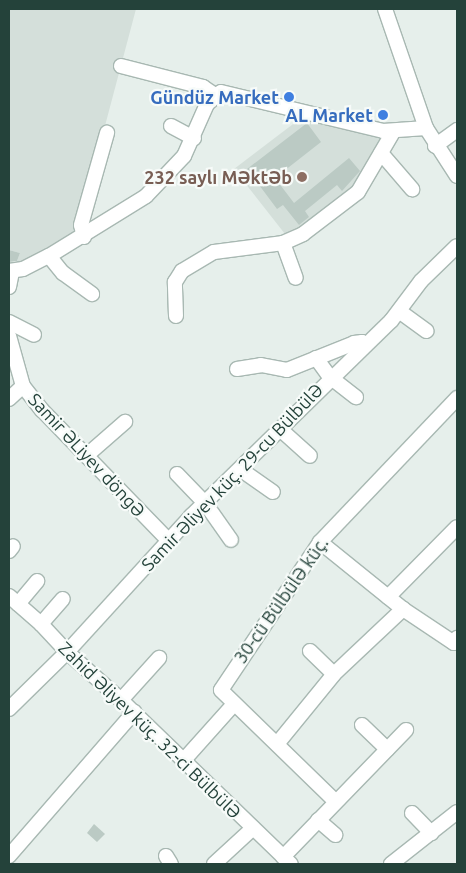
<!DOCTYPE html>
<html>
<head>
<meta charset="utf-8">
<style>
	body { margin:0 }
	#map { position:relative; width:466px; height:873px; overflow:hidden; background:#e6efeb; font-family:Ubuntu,sans-serif }
	div>[style] { position:absolute }
	.built>* { inset:0; background:#d4dfda }
	.building>* { inset:0; background:#bbcac4 }
	.roads { filter:drop-shadow(1px 0 #a8b8b2) drop-shadow(-1px 0 #a8b8b2) drop-shadow(0 1px #a8b8b2) drop-shadow(0 -1px #a8b8b2) }
	.minor>* { height:14px; margin:-7px; padding:0 7px; transform-origin:7px; border-radius:7px; background:#fff }
	.dots>* { width:14px; height:14px; translate:-50% -50%; box-sizing:border-box; border:2px solid #f7fbf9; border-radius:50% }
	span { translate:-50% -50%; white-space:nowrap; text-align:center; line-height:1.15; -webkit-text-stroke:4.5px #f7fbf9; paint-order:stroke }
	.shop-label { font-size:18px; color:#366cbe; font-weight:700 }
	.right { translate:-100% -50%; text-align:right }
	.education-label { font-size:18px; color:#785e54; font-weight:700 }
	.street-label { font-size:18px; color:#24423a }
	.frame { position:absolute; inset:0; border:10px solid #24423a; pointer-events:none }
</style>
</head>
<body>
<div id="map">
	<div class="built">
		<div style="clip-path:polygon(9px 9px,136px 9px,76px 235px,16px 264px,20px 253px,9px 250px)"></div>
		<div style="clip-path:polygon(301px 118px,386px 138px,358px 186px,295px 235px,285px 234px,234px 169px)"></div>
	</div>
	<div class="building">
		<div style="clip-path:polygon(307px 123px,321px 142px,275px 178px,294px 203px,349px 158px,360px 171px,342px 191px,337px 185px,305px 211px,309px 217px,299px 225px,283px 205px,277px 209px,247px 169px)"></div>
		<div style="clip-path:polygon(9px 250px,20px 253px,17px 261px,9px 262px)"></div>
		<div style="clip-path:polygon(94px 824px,105px 834px,97px 842px,87px 833px)"></div>
	</div>
	<div class="roads">
		<div class="minor">
			<div style="left:385px;top:9px;width:126px;rotate:71deg"></div>
			<div style="left:426px;top:128px;width:57px;rotate:57.1deg"></div>
			<div style="left:121px;top:66px;width:85px;rotate:14.4deg"></div>
			<div style="left:203px;top:87px;width:14px;rotate:34deg"></div>
			<div style="left:171px;top:126px;width:26px;rotate:28deg"></div>
			<div style="left:435px;top:146px;width:27px;rotate:-36deg"></div>
			<div style="left:381px;top:153px;width:48px;rotate:49.3deg"></div>
			<div style="left:84px;top:237px;width:12px;rotate:-104deg"></div>
			<div style="left:81px;top:225px;width:96px;rotate:-74.2deg"></div>
			<div style="left:283px;top:243px;width:37px;rotate:70deg"></div>
			<div style="left:49px;top:256px;width:22px;rotate:51deg"></div>
			<div style="left:63px;top:273px;width:36px;rotate:36deg"></div>
			<div style="left:9px;top:271px;width:14px;rotate:-8deg"></div>
			<div style="left:23px;top:269px;width:29px;rotate:-27deg"></div>
			<div style="left:49px;top:256px;width:114px;rotate:-31.7deg"></div>
			<div style="left:146px;top:196px;width:55px;rotate:-46.5deg"></div>
			<div style="left:184px;top:156px;width:57px;rotate:-66.1deg"></div>
			<div style="left:207px;top:104px;width:18px;rotate:-41deg"></div>
			<div style="left:221px;top:92px;width:167px;rotate:13.5deg"></div>
			<div style="left:383px;top:131px;width:43px;rotate:-4deg"></div>
			<div style="left:9px;top:287px;width:16px;rotate:-79deg"></div>
			<div style="left:399px;top:311px;width:34px;rotate:36deg"></div>
			<div style="left:176px;top:316px;width:34px;rotate:-92deg"></div>
			<div style="left:175px;top:282px;width:13px;rotate:-58deg"></div>
			<div style="left:182px;top:271px;width:37px;rotate:-31deg"></div>
			<div style="left:214px;top:252px;width:70px;rotate:-7.4deg"></div>
			<div style="left:283px;top:243px;width:22px;rotate:-24deg"></div>
			<div style="left:303px;top:234px;width:69px;rotate:-37.4deg"></div>
			<div style="left:358px;top:192px;width:69px;rotate:-59.7deg"></div>
			<div style="left:9px;top:322px;width:28px;rotate:27deg"></div>
			<div style="left:9px;top:336px;width:52px;rotate:74.4deg"></div>
			<div style="left:23px;top:386px;width:31px;rotate:52deg"></div>
			<div style="left:42px;top:410px;width:181px;rotate:45.9deg"></div>
			<div style="left:316px;top:358px;width:24px;rotate:54deg"></div>
			<div style="left:330px;top:377px;width:33px;rotate:38deg"></div>
			<div style="left:237px;top:369px;width:24px;rotate:-9deg"></div>
			<div style="left:261px;top:365px;width:26px;rotate:11deg"></div>
			<div style="left:287px;top:370px;width:72px;rotate:-21.9deg"></div>
			<div style="left:354px;top:343px;width:8px;rotate:-7deg"></div>
			<div style="left:362px;top:342px;width:4px;rotate:76deg"></div>
			<div style="left:9px;top:399px;width:19px;rotate:-43deg"></div>
			<div style="left:280px;top:429px;width:40px;rotate:42deg"></div>
			<div style="left:86px;top:456px;width:52px;rotate:-41.1deg"></div>
			<div style="left:240px;top:469px;width:40px;rotate:34.9deg"></div>
			<div style="left:177px;top:474px;width:40px;rotate:46deg"></div>
			<div style="left:205px;top:503px;width:45px;rotate:54.9deg"></div>
			<div style="left:320px;top:542px;width:107px;rotate:38.9deg"></div>
			<div style="left:403px;top:609px;width:61px;rotate:33.7deg"></div>
			<div style="left:454px;top:643px;width:6px;rotate:-59deg"></div>
			<div style="left:9px;top:551px;width:6px;rotate:-51deg"></div>
			<div style="left:9px;top:596px;width:43px;rotate:41.2deg"></div>
			<div style="left:41px;top:624px;width:38px;rotate:47deg"></div>
			<div style="left:67px;top:652px;width:72px;rotate:41.6deg"></div>
			<div style="left:121px;top:700px;width:236px;rotate:44deg"></div>
			<div style="left:388px;top:597px;width:98px;rotate:-45.4deg"></div>
			<div style="left:18px;top:604px;width:30px;rotate:-50deg"></div>
			<div style="left:41px;top:624px;width:33px;rotate:-49deg"></div>
			<div style="left:310px;top:651px;width:33px;rotate:44deg"></div>
			<div style="left:121px;top:700px;width:57px;rotate:-47.9deg"></div>
			<div style="left:9px;top:709px;width:81px;rotate:-44.5deg"></div>
			<div style="left:67px;top:652px;width:184px;rotate:-47.6deg"></div>
			<div style="left:191px;top:516px;width:279px;rotate:-44.3deg"></div>
			<div style="left:391px;top:321px;width:50px;rotate:-53.1deg"></div>
			<div style="left:421px;top:281px;width:50px;rotate:-44.2deg"></div>
			<div style="left:362px;top:725px;width:35px;rotate:44deg"></div>
			<div style="left:277px;top:744px;width:90px;rotate:-50.8deg"></div>
			<div style="left:334px;top:674px;width:95px;rotate:-43.3deg"></div>
			<div style="left:183px;top:761px;width:76px;rotate:-48.2deg"></div>
			<div style="left:335px;top:801px;width:159px;rotate:-135.8deg"></div>
			<div style="left:221px;top:690px;width:178px;rotate:-56.2deg"></div>
			<div style="left:320px;top:542px;width:199px;rotate:-46.4deg"></div>
			<div style="left:412px;top:813px;width:28px;rotate:46deg"></div>
			<div style="left:318px;top:820px;width:23px;rotate:41deg"></div>
			<div style="left:9px;top:856px;width:191px;rotate:-49deg"></div>
			<div style="left:166px;top:856px;width:9px;rotate:58deg"></div>
			<div style="left:283px;top:857px;width:177px;rotate:-45.9deg"></div>
			<div style="left:214px;top:864px;width:53px;rotate:-42.7deg"></div>
			<div style="left:391px;top:864px;width:84px;rotate:-38.2deg"></div>
		</div>
	</div>
	<div class="dots">
		<div style="left:289px;top:97px;background:#3f7fe0"></div>
		<div style="left:383px;top:115px;background:#3f7fe0"></div>
		<div style="left:302px;top:177px;background:#8d6e63"></div>
	</div>
	<div class="shop-label">
		<span class="right" style="left:279px;top:97px">Gündüz Market</span>
		<span class="right" style="left:373px;top:115px">AL Market</span>
	</div>
	<div class="education-label">
		<span class="right" style="left:292px;top:177px">232 saylı Məktəb</span>
	</div>
	<div class="street-label">
		<span style="left:87px;top:455px;rotate:47deg">Samir ƏLiyev döngə</span>
		<span style="left:232px;top:477px;rotate:-46deg">Samir Əliyev küç. 29-cu Bülbülə</span>
		<span style="left:281px;top:600px;rotate:-55deg">30-cü Bülbülə küç.</span>
		<span style="left:150px;top:730px;rotate:44deg">Zahid Əliyev küç. 32-ci Bülbülə</span>
	</div>
	<div class="frame"></div>
</div>
</body>
</html>
